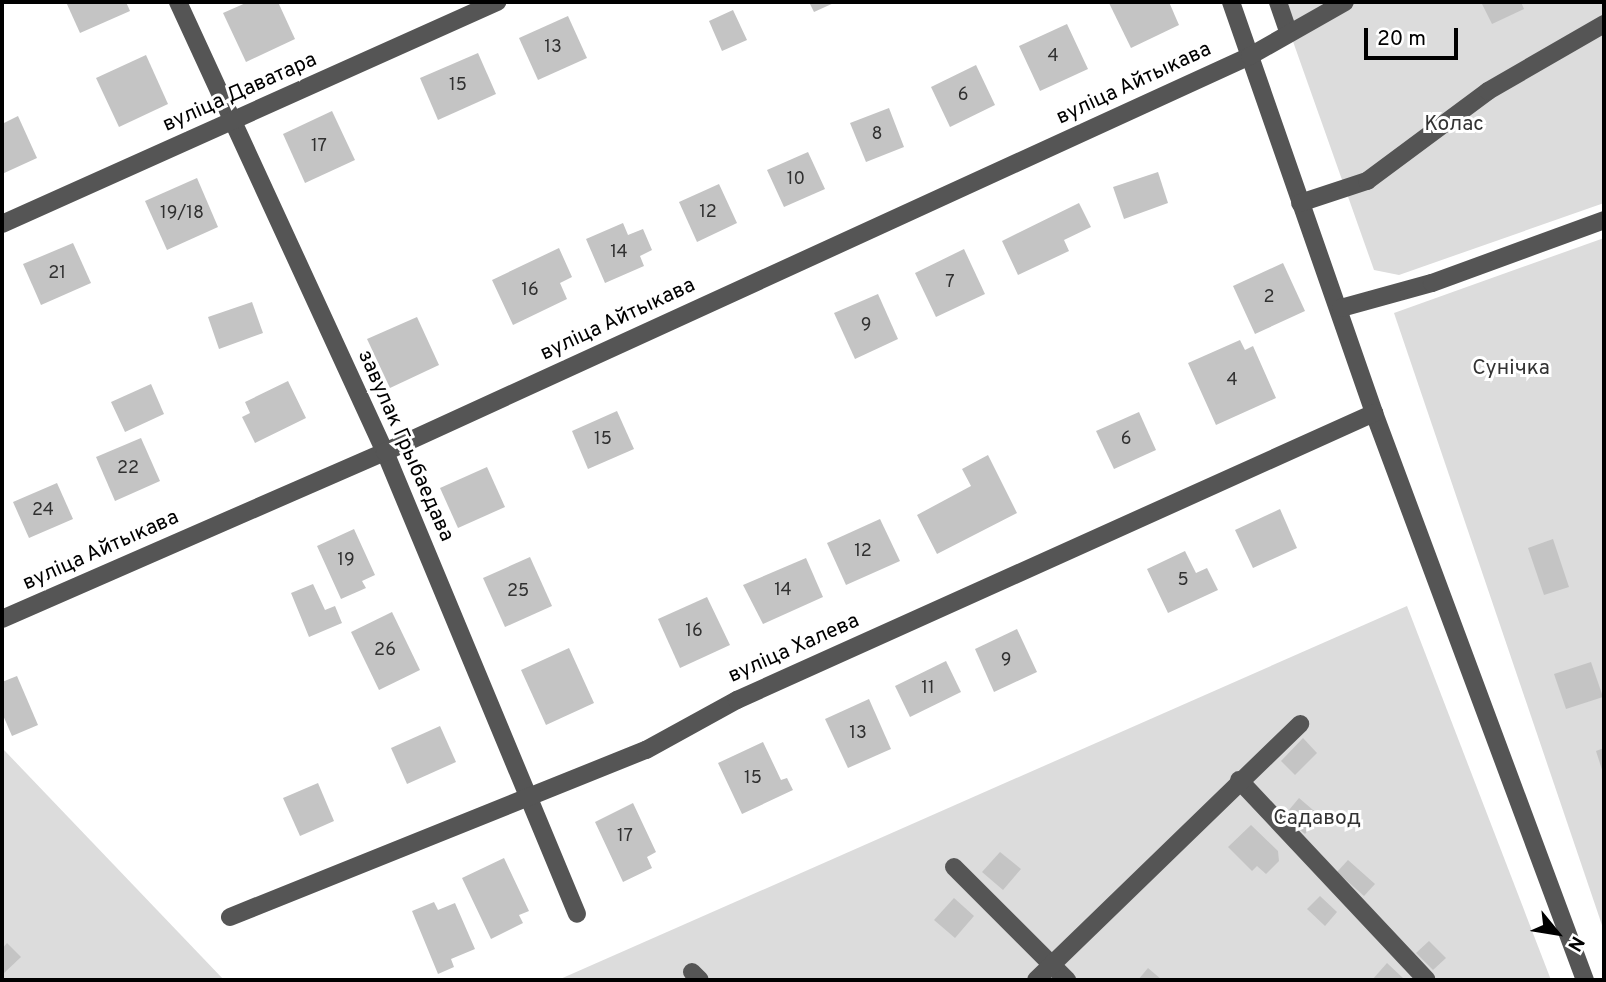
<!DOCTYPE html>
<html>
<head>
<meta charset="utf-8">
<style>
	body { margin:0 }
	#map { position:relative; width:1606px; height:982px; overflow:hidden; background:#fff; font-family:Overpass,sans-serif }
	div>[style] { position:absolute }
	.green>* { inset:0; background:#dcdcdc }
	.building>* { inset:0; background:#c4c4c4 }
	.minor>* { height:18px; margin:-9px; padding:0 9px; transform-origin:9px; border-radius:9px; background:#555 }
	span { translate:-50% -50%; white-space:nowrap; text-align:center; line-height:1.15; -webkit-text-stroke:6px #fff; paint-order:stroke }
	.number-label { font-size:18px; color:#313131 }
	.number-label span { -webkit-text-stroke-width:0 }
	.street-label { font-size:21px; color:#000 }
	.park-label { font-size:21px; color:#333 }
	.frame { position:absolute; inset:0; border:4px solid #000; pointer-events:none }
	.north { position:absolute; left:1522px; top:898px; width:70px; height:70px; -webkit-text-stroke:5px #fff; paint-order:stroke; rotate:120deg; font-size:19px; font-weight:700; line-height:28px; text-align:center; color:#000 }
	.north::after { content:''; display:block; margin:auto; width:24px; height:32px; background:#000; clip-path:polygon(50% 0,100% 100%,50% 72%,0 100%) }
	.scale { position:absolute; left:1364px; top:28px; width:94px; height:32px; box-sizing:border-box; border:4px solid #000; border-top:0; padding-left:9px; font-size:21px; line-height:24px; white-space:nowrap; color:#000; -webkit-text-stroke:5px #fff; paint-order:stroke }
</style>
</head>
<body>
<div id="map">
	<div class="green">
		<div style="clip-path:polygon(1279px 2px,1604px 2px,1604px 203px,1399px 275px,1374px 270px)"></div>
		<div style="clip-path:polygon(1604px 238px,1604px 931px,1394px 313px)"></div>
		<div style="clip-path:polygon(1407px 606px,1551px 980px,558px 980px)"></div>
		<div style="clip-path:polygon(2px 750px,4px 750px,224px 980px,2px 980px)"></div>
	</div>
	<div class="building">
		<div style="clip-path:polygon(66px 2px,126px 2px,130px 11px,80px 33px)"></div>
		<div style="clip-path:polygon(248px 2px,278px 2px,295px 39px,246px 62px,223px 13px)"></div>
		<div style="clip-path:polygon(809px 2px,836px 2px,814px 12px)"></div>
		<div style="clip-path:polygon(1169px 2px,1179px 25px,1131px 48px,1109px 3px)"></div>
		<div style="clip-path:polygon(1481px 2px,1521px 2px,1524px 9px,1492px 24px)"></div>
		<div style="clip-path:polygon(733px 10px,747px 40px,722px 51px,709px 21px)"></div>
		<div style="clip-path:polygon(568px 16px,587px 58px,538px 80px,519px 38px)"></div>
		<div style="clip-path:polygon(1067px 24px,1088px 69px,1040px 91px,1019px 46px)"></div>
		<div style="clip-path:polygon(478px 53px,496px 94px,438px 120px,420px 78px)"></div>
		<div style="clip-path:polygon(146px 55px,168px 104px,119px 127px,96px 78px)"></div>
		<div style="clip-path:polygon(976px 65px,995px 105px,950px 127px,931px 87px)"></div>
		<div style="clip-path:polygon(889px 108px,904px 147px,866px 162px,850px 123px)"></div>
		<div style="clip-path:polygon(332px 111px,355px 160px,305px 183px,283px 134px)"></div>
		<div style="clip-path:polygon(18px 116px,37px 158px,2px 174px,2px 124px)"></div>
		<div style="clip-path:polygon(808px 152px,825px 189px,784px 207px,767px 170px)"></div>
		<div style="clip-path:polygon(1158px 172px,1168px 203px,1124px 219px,1113px 187px)"></div>
		<div style="clip-path:polygon(197px 178px,218px 227px,167px 250px,145px 201px)"></div>
		<div style="clip-path:polygon(719px 184px,737px 223px,697px 242px,679px 202px)"></div>
		<div style="clip-path:polygon(1079px 203px,1091px 227px,1064px 240px,1069px 251px,1018px 275px,1002px 241px)"></div>
		<div style="clip-path:polygon(623px 223px,628px 235px,643px 229px,652px 250px,640px 256px,644px 266px,605px 283px,586px 239px)"></div>
		<div style="clip-path:polygon(73px 243px,91px 283px,41px 305px,23px 264px)"></div>
		<div style="clip-path:polygon(559px 248px,572px 277px,560px 283px,567px 299px,513px 325px,492px 280px)"></div>
		<div style="clip-path:polygon(964px 249px,985px 294px,936px 317px,915px 273px)"></div>
		<div style="clip-path:polygon(1283px 263px,1305px 311px,1255px 334px,1233px 286px)"></div>
		<div style="clip-path:polygon(878px 294px,898px 339px,855px 359px,834px 313px)"></div>
		<div style="clip-path:polygon(252px 302px,263px 333px,219px 349px,208px 317px)"></div>
		<div style="clip-path:polygon(417px 317px,439px 365px,390px 388px,367px 339px)"></div>
		<div style="clip-path:polygon(1240px 340px,1245px 350px,1253px 346px,1276px 398px,1216px 425px,1188px 363px)"></div>
		<div style="clip-path:polygon(288px 381px,306px 418px,255px 443px,242px 417px,250px 413px,245px 402px)"></div>
		<div style="clip-path:polygon(151px 384px,164px 414px,125px 432px,111px 402px)"></div>
		<div style="clip-path:polygon(617px 411px,634px 449px,588px 469px,572px 431px)"></div>
		<div style="clip-path:polygon(1139px 412px,1156px 450px,1114px 469px,1096px 431px)"></div>
		<div style="clip-path:polygon(141px 438px,160px 481px,115px 501px,96px 457px)"></div>
		<div style="clip-path:polygon(988px 455px,1017px 513px,937px 554px,917px 515px,971px 486px,962px 469px)"></div>
		<div style="clip-path:polygon(487px 467px,505px 507px,458px 528px,440px 488px)"></div>
		<div style="clip-path:polygon(57px 483px,73px 519px,29px 538px,13px 502px)"></div>
		<div style="clip-path:polygon(1280px 509px,1297px 548px,1253px 568px,1235px 530px)"></div>
		<div style="clip-path:polygon(880px 519px,900px 561px,846px 585px,827px 543px)"></div>
		<div style="clip-path:polygon(354px 529px,375px 575px,362px 581px,366px 588px,341px 599px,317px 546px)"></div>
		<div style="clip-path:polygon(1553px 539px,1569px 587px,1544px 595px,1528px 548px)"></div>
		<div style="clip-path:polygon(1185px 551px,1196px 573px,1207px 568px,1218px 590px,1168px 613px,1147px 569px)"></div>
		<div style="clip-path:polygon(530px 557px,552px 606px,505px 627px,483px 578px)"></div>
		<div style="clip-path:polygon(806px 558px,823px 597px,763px 624px,743px 585px)"></div>
		<div style="clip-path:polygon(313px 584px,325px 610px,335px 606px,342px 623px,309px 637px,291px 593px)"></div>
		<div style="clip-path:polygon(707px 597px,730px 645px,680px 668px,658px 619px)"></div>
		<div style="clip-path:polygon(392px 612px,420px 670px,379px 690px,351px 632px)"></div>
		<div style="clip-path:polygon(1017px 629px,1037px 672px,994px 692px,975px 649px)"></div>
		<div style="clip-path:polygon(569px 648px,594px 703px,546px 725px,521px 670px)"></div>
		<div style="clip-path:polygon(946px 661px,961px 692px,910px 717px,895px 686px)"></div>
		<div style="clip-path:polygon(1591px 662px,1603px 697px,1566px 709px,1554px 674px)"></div>
		<div style="clip-path:polygon(17px 676px,38px 725px,12px 736px,2px 713px,2px 682px)"></div>
		<div style="clip-path:polygon(869px 699px,891px 749px,848px 768px,825px 719px)"></div>
		<div style="clip-path:polygon(440px 726px,456px 762px,407px 784px,391px 748px)"></div>
		<div style="clip-path:polygon(1303px 738px,1317px 753px,1295px 775px,1281px 761px)"></div>
		<div style="clip-path:polygon(763px 742px,781px 780px,787px 778px,793px 790px,742px 814px,718px 763px)"></div>
		<div style="clip-path:polygon(1604px 748px,1604px 776px,1596px 751px)"></div>
		<div style="clip-path:polygon(318px 783px,334px 821px,300px 836px,283px 798px)"></div>
		<div style="clip-path:polygon(1299px 798px,1320px 816px,1305px 834px,1284px 816px)"></div>
		<div style="clip-path:polygon(633px 803px,656px 852px,647px 857px,652px 868px,623px 882px,595px 822px)"></div>
		<div style="clip-path:polygon(1251px 825px,1278px 851px,1279px 861px,1266px 874px,1257px 866px,1252px 871px,1228px 847px)"></div>
		<div style="clip-path:polygon(1000px 852px,1021px 869px,1003px 890px,982px 872px)"></div>
		<div style="clip-path:polygon(504px 858px,529px 911px,519px 915px,523px 923px,491px 939px,462px 878px)"></div>
		<div style="clip-path:polygon(1348px 860px,1375px 884px,1364px 896px,1337px 872px)"></div>
		<div style="clip-path:polygon(1320px 896px,1337px 912px,1325px 926px,1307px 909px)"></div>
		<div style="clip-path:polygon(954px 898px,974px 916px,955px 938px,934px 920px)"></div>
		<div style="clip-path:polygon(434px 902px,438px 910px,455px 903px,475px 949px,451px 959px,454px 967px,438px 974px,412px 911px)"></div>
		<div style="clip-path:polygon(1429px 941px,1446px 958px,1433px 970px,1416px 953px)"></div>
		<div style="clip-path:polygon(7px 943px,21px 957px,2px 975px,2px 949px)"></div>
		<div style="clip-path:polygon(1387px 963px,1404px 979px,1403px 980px,1372px 980px)"></div>
		<div style="clip-path:polygon(1148px 968px,1162px 980px,1138px 980px)"></div>
	</div>
	<div class="minor">
		<div style="left:178px;top:2px;width:495px;rotate:65.3deg"></div>
		<div style="left:385px;top:452px;width:500px;rotate:67.43deg"></div>
		<div style="left:1231px;top:2px;width:435px;rotate:70.8deg"></div>
		<div style="left:1374px;top:413px;width:605px;rotate:69.59deg"></div>
		<div style="left:1278px;top:2px;width:31px;rotate:71deg"></div>
		<div style="left:1300px;top:203px;width:71px;rotate:-18.2deg"></div>
		<div style="left:1367px;top:181px;width:151px;rotate:-36.6deg"></div>
		<div style="left:1488px;top:91px;width:134px;rotate:-30deg"></div>
		<div style="left:2px;top:224px;width:543px;rotate:-24.16deg"></div>
		<div style="left:1341px;top:308px;width:94px;rotate:-15.4deg"></div>
		<div style="left:1432px;top:283px;width:183px;rotate:-20.1deg"></div>
		<div style="left:2px;top:619px;width:418px;rotate:-23.6deg"></div>
		<div style="left:385px;top:452px;width:951px;rotate:-24.6deg"></div>
		<div style="left:1250px;top:56px;width:109px;rotate:-29.6deg"></div>
		<div style="left:1239px;top:780px;width:274px;rotate:46.8deg"></div>
		<div style="left:954px;top:867px;width:160px;rotate:45deg"></div>
		<div style="left:230px;top:917px;width:448px;rotate:-21.9deg"></div>
		<div style="left:646px;top:750px;width:104px;rotate:-28.8deg"></div>
		<div style="left:737px;top:700px;width:699px;rotate:-24.25deg"></div>
		<div style="left:692px;top:972px;width:11px;rotate:45deg"></div>
		<div style="left:1036px;top:980px;width:368px;rotate:-44.1deg"></div>
	</div>
	<div class="number-label">
		<span style="left:553px;top:48px">13</span>
		<span style="left:1053px;top:57px">4</span>
		<span style="left:458px;top:86px">15</span>
		<span style="left:963px;top:96px">6</span>
		<span style="left:877px;top:135px">8</span>
		<span style="left:319px;top:147px">17</span>
		<span style="left:796px;top:180px">10</span>
		<span style="left:708px;top:213px">12</span>
		<span style="left:182px;top:214px">19/18</span>
		<span style="left:619px;top:253px">14</span>
		<span style="left:57px;top:274px">21</span>
		<span style="left:950px;top:283px">7</span>
		<span style="left:530px;top:291px">16</span>
		<span style="left:1269px;top:298px">2</span>
		<span style="left:866px;top:326px">9</span>
		<span style="left:1232px;top:381px">4</span>
		<span style="left:603px;top:440px">15</span>
		<span style="left:1126px;top:440px">6</span>
		<span style="left:128px;top:469px">22</span>
		<span style="left:43px;top:511px">24</span>
		<span style="left:863px;top:552px">12</span>
		<span style="left:346px;top:561px">19</span>
		<span style="left:1183px;top:581px">5</span>
		<span style="left:783px;top:591px">14</span>
		<span style="left:518px;top:592px">25</span>
		<span style="left:694px;top:632px">16</span>
		<span style="left:385px;top:651px">26</span>
		<span style="left:1006px;top:661px">9</span>
		<span style="left:928px;top:689px">11</span>
		<span style="left:858px;top:734px">13</span>
		<span style="left:753px;top:779px">15</span>
		<span style="left:625px;top:837px">17</span>
	</div>
	<div class="street-label">
		<span style="left:1134px;top:84px;rotate:-25deg">вуліца Айтыкава</span>
		<span style="left:240px;top:93px;rotate:-24deg">вуліца Даватара</span>
		<span style="left:618px;top:320px;rotate:-25deg">вуліца Айтыкава</span>
		<span style="left:405px;top:446px;rotate:66deg">завулак Грыбаедава</span>
		<span style="left:101px;top:551px;rotate:-24deg">вуліца Айтыкава</span>
		<span style="left:794px;top:649px;rotate:-24deg">вуліца Халева</span>
	</div>
	<div class="park-label">
		<span style="left:1454px;top:125px">Колас</span>
		<span style="left:1511px;top:369px">Сунічка</span>
		<span style="left:1317px;top:819px">Садавод</span>
	</div>
	<div class="frame"></div>
	<div class="north">N</div>
	<div class="scale">20 m</div>
</div>
</body>
</html>
